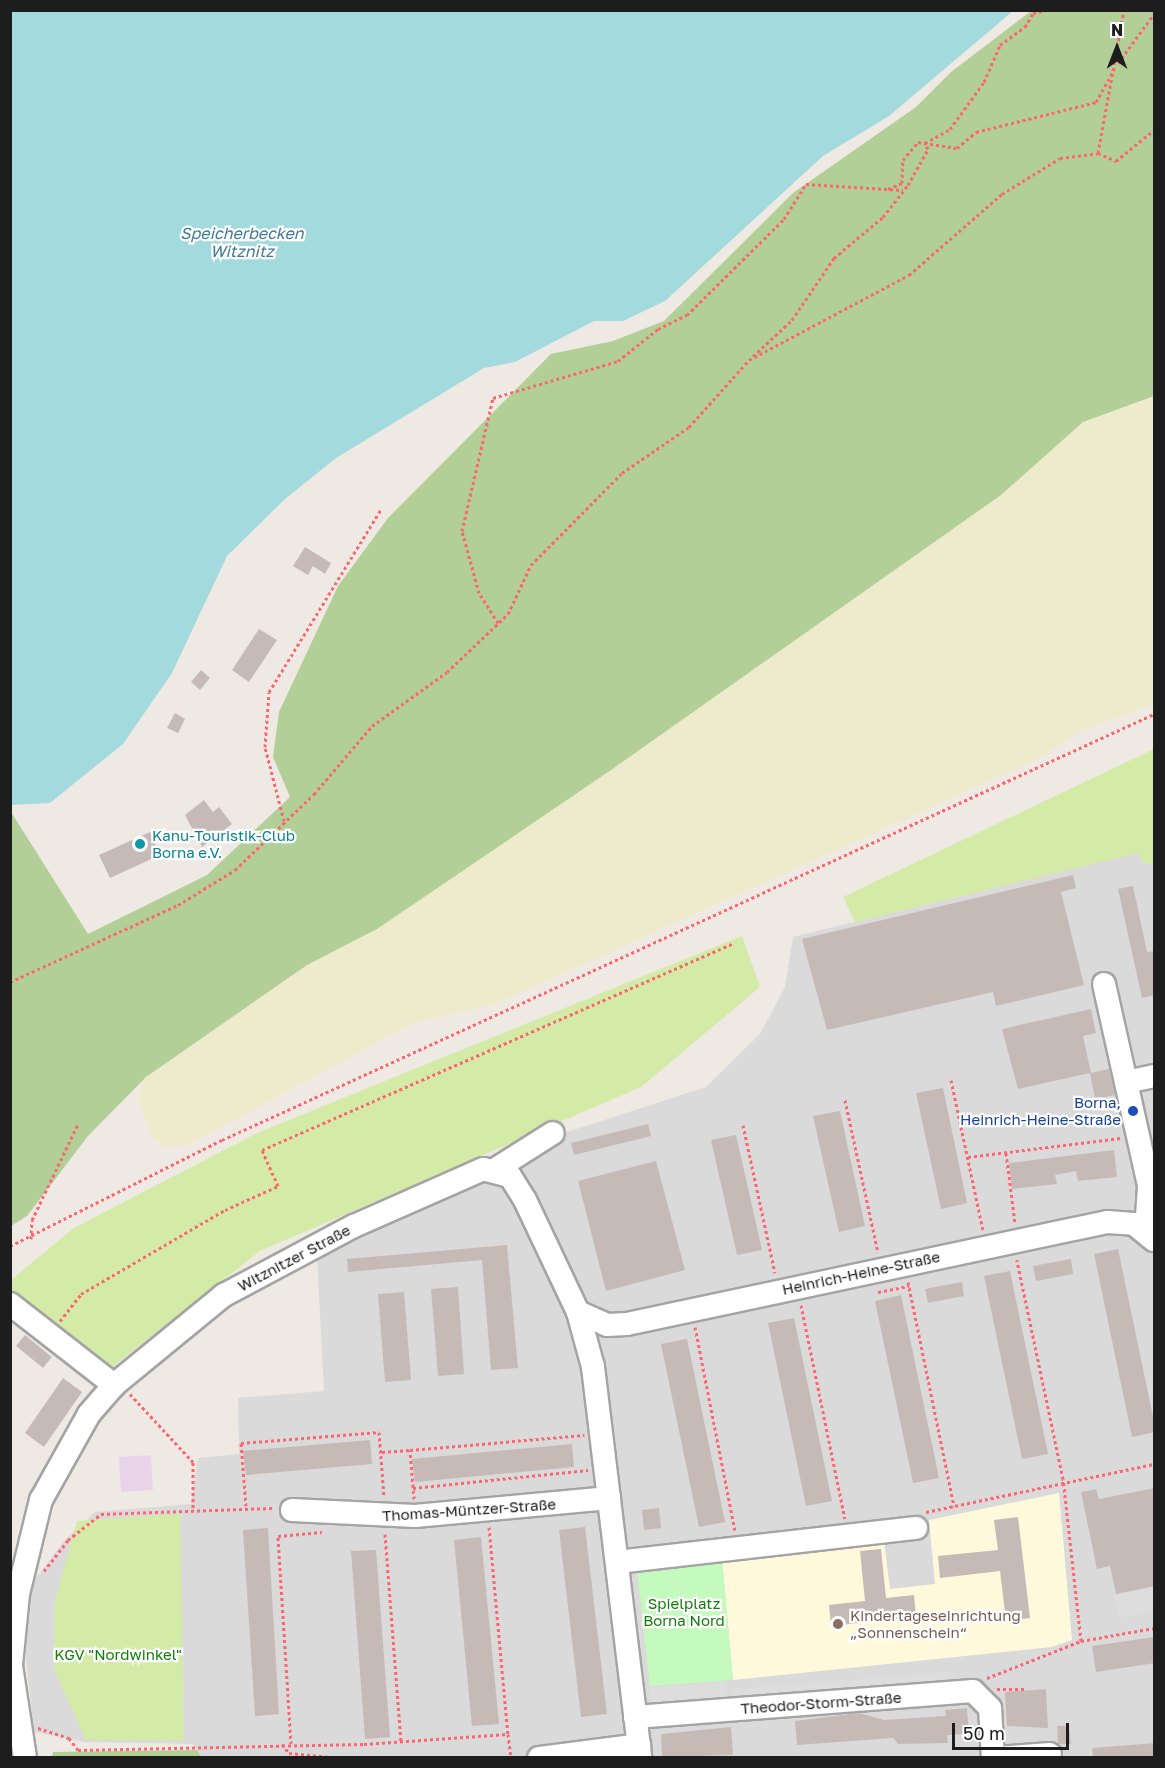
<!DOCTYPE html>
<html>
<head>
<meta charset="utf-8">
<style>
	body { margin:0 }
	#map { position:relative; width:1165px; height:1768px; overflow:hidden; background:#efe9e3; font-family:"Golos Text",sans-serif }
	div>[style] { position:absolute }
	.residential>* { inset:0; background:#dbdada }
	.industrial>* { inset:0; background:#e8d4e8 }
	.education>* { inset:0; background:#fff9db }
	.farmland>* { inset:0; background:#eeebcd }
	.grass>* { inset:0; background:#d4eaa7 }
	.forest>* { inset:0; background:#b1cf96 }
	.park>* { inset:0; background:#c4fabe }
	.parking>* { inset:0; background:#ddd }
	.water>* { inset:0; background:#a2dade }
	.building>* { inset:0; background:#c6bab6 }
	.path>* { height:3px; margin-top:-1.5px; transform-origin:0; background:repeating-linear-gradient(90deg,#fd6670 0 3px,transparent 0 6px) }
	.roads { filter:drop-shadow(2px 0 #a4a4a4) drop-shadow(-2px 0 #a4a4a4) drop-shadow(0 2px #a4a4a4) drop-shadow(0 -2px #a4a4a4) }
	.minor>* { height:22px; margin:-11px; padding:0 11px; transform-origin:11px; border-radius:11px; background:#fff }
	.dots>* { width:16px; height:16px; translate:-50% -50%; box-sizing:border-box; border:3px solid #fff; border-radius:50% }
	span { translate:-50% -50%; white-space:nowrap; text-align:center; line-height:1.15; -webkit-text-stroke:4.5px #fff; paint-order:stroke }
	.culture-label { font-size:15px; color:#0d838f }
	.left { translate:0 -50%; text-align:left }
	.transit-label { font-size:15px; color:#164399 }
	.right { translate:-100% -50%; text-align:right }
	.street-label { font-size:15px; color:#1d1d1d }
	.park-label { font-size:15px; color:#137d09 }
	.education-label { font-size:15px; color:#785e54 }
	.water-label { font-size:16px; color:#407a97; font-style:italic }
	.frame { position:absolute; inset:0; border:12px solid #1d1d1d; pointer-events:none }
	.north { position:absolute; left:1087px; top:18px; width:60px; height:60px; -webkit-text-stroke:4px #fff; paint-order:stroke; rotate:0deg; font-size:16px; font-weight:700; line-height:24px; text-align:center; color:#1d1d1d }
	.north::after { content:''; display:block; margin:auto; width:21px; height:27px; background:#1d1d1d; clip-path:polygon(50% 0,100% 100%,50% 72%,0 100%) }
	.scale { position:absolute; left:952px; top:1723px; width:117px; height:27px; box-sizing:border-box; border:3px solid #1d1d1d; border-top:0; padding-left:8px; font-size:18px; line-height:21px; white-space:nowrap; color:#1d1d1d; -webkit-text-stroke:4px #fff; paint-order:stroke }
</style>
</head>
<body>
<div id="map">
	<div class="residential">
		<div style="clip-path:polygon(1139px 852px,1145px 865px,1154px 862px,1154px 1757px,202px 1757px,193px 1744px,85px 1742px,34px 1732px,22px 1623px,30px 1586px,64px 1541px,95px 1512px,191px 1504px,198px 1458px,239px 1454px,238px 1398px,324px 1391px,316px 1236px,475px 1162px,706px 1087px,760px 1034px,785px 987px,793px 937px)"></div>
	</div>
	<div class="industrial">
		<div style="clip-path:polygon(151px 1455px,153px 1490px,121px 1492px,119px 1457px)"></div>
	</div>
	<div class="education">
		<div style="clip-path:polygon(1059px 1493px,1072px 1640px,1051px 1647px,733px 1680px,722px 1559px,884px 1541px,890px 1589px,935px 1584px,929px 1520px)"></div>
	</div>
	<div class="farmland">
		<div style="clip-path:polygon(1154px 396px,1154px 704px,1081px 731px,1036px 760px,493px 1005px,413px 1023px,187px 1146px,163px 1147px,151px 1136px,138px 1098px,146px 1077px,307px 965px,377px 929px,1001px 495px,1083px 422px)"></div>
	</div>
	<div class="grass">
		<div style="clip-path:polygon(1154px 749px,1154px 862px,1145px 865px,1138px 853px,855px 922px,843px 897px)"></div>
		<div style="clip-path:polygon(742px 936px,760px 987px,641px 1087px,260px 1251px,112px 1367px,11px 1290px,10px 1281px,74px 1228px,257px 1133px)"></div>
		<div style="clip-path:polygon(180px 1514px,184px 1740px,86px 1740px,54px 1669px,54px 1605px,77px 1521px)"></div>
	</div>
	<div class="forest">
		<div style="clip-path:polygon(1031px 11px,1154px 11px,1154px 396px,1083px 422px,1001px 495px,611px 770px,377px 929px,307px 965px,146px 1077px,88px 1136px,27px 1216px,11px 1226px,11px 812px,88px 934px,207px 875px,290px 797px,273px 757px,279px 712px,338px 586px,388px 518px,551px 354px,613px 341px,664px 321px,793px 193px,916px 107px,951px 72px)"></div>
		<div style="clip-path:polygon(197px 1750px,202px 1757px,52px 1757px,53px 1752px)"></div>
	</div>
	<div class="park">
		<div style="clip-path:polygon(722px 1559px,733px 1680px,650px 1686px,637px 1568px)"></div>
	</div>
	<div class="parking">
		<div style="clip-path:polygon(1154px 1588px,1154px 1611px,1119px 1618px,1115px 1596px)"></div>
		<div style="clip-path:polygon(953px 1672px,954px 1686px,735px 1703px,733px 1689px)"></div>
		<div style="clip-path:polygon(726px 1681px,728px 1703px,651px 1709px,649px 1688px)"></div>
	</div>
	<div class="water">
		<div style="clip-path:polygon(10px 11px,11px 10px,1013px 11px,889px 116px,823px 156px,665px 301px,623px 321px,594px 321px,515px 362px,484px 368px,336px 458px,285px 499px,227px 556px,172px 673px,123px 744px,50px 803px,11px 805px)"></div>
	</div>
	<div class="building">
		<div style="clip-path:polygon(305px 547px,331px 563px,325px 574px,313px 566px,308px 575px,293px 566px)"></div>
		<div style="clip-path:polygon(259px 629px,277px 640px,249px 682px,232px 670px)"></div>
		<div style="clip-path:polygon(201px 670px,210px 678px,200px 690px,191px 682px)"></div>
		<div style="clip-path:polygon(175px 713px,185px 719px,178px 733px,167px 728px)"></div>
		<div style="clip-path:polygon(204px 800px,213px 812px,219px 807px,232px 824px,202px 847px,185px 815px)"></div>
		<div style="clip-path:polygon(150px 832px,160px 855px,110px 878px,99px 855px)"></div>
		<div style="clip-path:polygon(1073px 875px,1076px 888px,1061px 892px,1084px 985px,996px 1006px,993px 992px,827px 1030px,802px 939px)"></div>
		<div style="clip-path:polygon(1133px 886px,1147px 952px,1155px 951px,1155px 995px,1142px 998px,1118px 889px)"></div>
		<div style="clip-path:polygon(1091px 1009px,1096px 1033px,1083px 1036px,1091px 1073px,1109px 1069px,1115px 1095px,1095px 1099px,1090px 1073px,1018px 1089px,1002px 1029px)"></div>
		<div style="clip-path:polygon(943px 1088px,967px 1203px,941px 1209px,916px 1093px)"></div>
		<div style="clip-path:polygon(840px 1111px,865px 1226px,839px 1232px,813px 1116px)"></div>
		<div style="clip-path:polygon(648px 1124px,651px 1136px,574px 1155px,571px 1143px)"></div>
		<div style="clip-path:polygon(736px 1135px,762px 1250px,737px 1255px,711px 1140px)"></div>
		<div style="clip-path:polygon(1114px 1150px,1117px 1177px,1078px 1181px,1076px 1171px,1055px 1175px,1057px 1184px,1012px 1189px,1009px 1163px)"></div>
		<div style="clip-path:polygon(656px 1161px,685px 1270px,606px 1291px,578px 1181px)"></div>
		<div style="clip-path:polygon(507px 1245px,518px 1368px,491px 1370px,482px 1260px,348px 1272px,347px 1259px)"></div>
		<div style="clip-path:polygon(1118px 1249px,1155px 1426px,1155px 1432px,1132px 1437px,1094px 1254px)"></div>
		<div style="clip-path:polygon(1071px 1259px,1073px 1274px,1036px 1281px,1033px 1266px)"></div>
		<div style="clip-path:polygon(1010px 1271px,1048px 1454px,1022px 1459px,984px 1276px)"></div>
		<div style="clip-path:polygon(962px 1282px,964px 1296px,928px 1303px,925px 1289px)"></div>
		<div style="clip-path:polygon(458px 1287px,464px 1374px,438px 1376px,431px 1289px)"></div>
		<div style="clip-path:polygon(404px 1292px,411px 1380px,385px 1382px,378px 1294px)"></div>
		<div style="clip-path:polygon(901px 1295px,939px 1478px,913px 1483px,875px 1301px)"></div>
		<div style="clip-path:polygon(794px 1318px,832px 1501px,806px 1506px,768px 1323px)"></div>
		<div style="clip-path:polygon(25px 1335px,52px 1357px,43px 1368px,16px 1346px)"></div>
		<div style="clip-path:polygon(687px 1339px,725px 1522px,699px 1527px,661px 1344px)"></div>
		<div style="clip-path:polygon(63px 1378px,82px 1392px,44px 1447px,25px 1433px)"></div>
		<div style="clip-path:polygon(370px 1440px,372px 1464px,246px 1475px,243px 1451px)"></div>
		<div style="clip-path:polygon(572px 1444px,574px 1467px,415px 1482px,412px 1459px)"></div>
		<div style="clip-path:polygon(1155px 1488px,1155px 1586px,1116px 1594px,1110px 1566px,1097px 1569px,1081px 1492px,1096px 1489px,1099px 1499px)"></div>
		<div style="clip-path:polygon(659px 1508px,661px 1528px,644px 1530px,642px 1510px)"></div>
		<div style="clip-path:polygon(1018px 1517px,1030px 1618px,1006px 1621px,1000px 1571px,940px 1578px,938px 1556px,998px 1550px,994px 1520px)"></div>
		<div style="clip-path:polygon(585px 1527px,607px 1714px,581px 1717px,559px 1530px)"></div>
		<div style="clip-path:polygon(268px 1528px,279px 1714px,255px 1716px,243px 1530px)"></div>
		<div style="clip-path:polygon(481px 1537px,499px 1724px,472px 1726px,454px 1540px)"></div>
		<div style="clip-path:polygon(881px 1549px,886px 1598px,914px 1595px,916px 1617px,831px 1626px,829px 1605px,865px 1601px,860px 1551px)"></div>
		<div style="clip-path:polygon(376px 1550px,390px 1737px,365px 1739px,351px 1551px)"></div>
		<div style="clip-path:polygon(1155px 1637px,1155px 1663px,1096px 1672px,1092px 1646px)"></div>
		<div style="clip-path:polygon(1046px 1689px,1048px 1728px,1007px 1726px,1005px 1692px)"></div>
		<div style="clip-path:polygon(967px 1708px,969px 1734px,947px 1735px,948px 1743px,898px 1744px,893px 1738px,797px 1745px,795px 1721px,859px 1713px,884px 1720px,946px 1716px,945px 1710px)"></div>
		<div style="clip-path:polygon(1057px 1726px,1069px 1726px,1071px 1744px,1058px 1744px)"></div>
		<div style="clip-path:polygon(731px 1727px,733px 1755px,662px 1757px,661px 1734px)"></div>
		<div style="clip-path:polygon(1155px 1743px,1155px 1758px,1093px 1758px,1092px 1748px)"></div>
	</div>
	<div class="path">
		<div style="left:1118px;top:63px;width:61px;rotate:-53.7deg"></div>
		<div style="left:1098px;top:153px;width:20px;rotate:24deg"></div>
		<div style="left:1116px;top:161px;width:49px;rotate:-39.2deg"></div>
		<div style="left:888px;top:189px;width:15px;rotate:-23deg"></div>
		<div style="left:902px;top:183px;width:23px;rotate:-88deg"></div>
		<div style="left:903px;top:160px;width:23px;rotate:-50deg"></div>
		<div style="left:918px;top:142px;width:39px;rotate:9deg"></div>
		<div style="left:957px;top:148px;width:25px;rotate:-40deg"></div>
		<div style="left:976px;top:132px;width:124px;rotate:-14deg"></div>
		<div style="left:1096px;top:102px;width:38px;rotate:-61deg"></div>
		<div style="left:753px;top:356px;width:53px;rotate:-42.7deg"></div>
		<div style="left:792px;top:320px;width:75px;rotate:-55.9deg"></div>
		<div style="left:834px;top:258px;width:64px;rotate:-39.9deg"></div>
		<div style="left:883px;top:217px;width:41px;rotate:-52deg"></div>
		<div style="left:908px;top:185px;width:41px;rotate:-60.9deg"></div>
		<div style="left:928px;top:149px;width:7px;rotate:-117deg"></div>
		<div style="left:925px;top:143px;width:29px;rotate:-29deg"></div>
		<div style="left:950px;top:129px;width:58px;rotate:-54.1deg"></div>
		<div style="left:984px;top:82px;width:40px;rotate:-66.6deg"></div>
		<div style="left:1000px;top:45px;width:31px;rotate:-36deg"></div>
		<div style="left:1025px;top:27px;width:16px;rotate:-60deg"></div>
		<div style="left:1033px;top:13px;width:14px;rotate:-12deg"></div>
		<div style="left:498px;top:623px;width:36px;rotate:-122deg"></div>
		<div style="left:479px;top:593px;width:64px;rotate:-105.3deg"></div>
		<div style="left:462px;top:531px;width:137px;rotate:-76.9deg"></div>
		<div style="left:493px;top:398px;width:130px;rotate:-16.5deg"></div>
		<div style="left:618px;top:361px;width:51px;rotate:-38.7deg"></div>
		<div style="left:658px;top:329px;width:32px;rotate:-26deg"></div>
		<div style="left:687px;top:315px;width:136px;rotate:-44.7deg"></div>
		<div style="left:784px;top:219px;width:41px;rotate:-57.8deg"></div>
		<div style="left:806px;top:184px;width:97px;rotate:3.5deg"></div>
		<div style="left:284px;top:821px;width:76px;rotate:-104.4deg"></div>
		<div style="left:265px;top:747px;width:55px;rotate:-85.8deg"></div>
		<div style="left:269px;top:692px;width:215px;rotate:-58.5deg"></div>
		<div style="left:10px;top:982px;width:185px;rotate:-24.6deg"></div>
		<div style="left:178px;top:905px;width:67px;rotate:-31.6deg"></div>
		<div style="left:235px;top:870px;width:110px;rotate:-43.9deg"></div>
		<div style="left:314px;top:794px;width:89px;rotate:-49.5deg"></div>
		<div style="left:372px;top:726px;width:92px;rotate:-35.8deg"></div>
		<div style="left:447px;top:672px;width:84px;rotate:-43.6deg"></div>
		<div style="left:508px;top:614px;width:54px;rotate:-64.9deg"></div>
		<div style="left:531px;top:565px;width:129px;rotate:-45.3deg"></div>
		<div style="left:622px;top:473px;width:81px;rotate:-34.5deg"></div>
		<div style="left:689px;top:427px;width:90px;rotate:-48.2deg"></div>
		<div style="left:749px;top:360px;width:181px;rotate:-28deg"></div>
		<div style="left:909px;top:275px;width:123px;rotate:-41.1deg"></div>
		<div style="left:1002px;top:194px;width:68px;rotate:-31.8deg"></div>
		<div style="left:1060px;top:158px;width:38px;rotate:-7deg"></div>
		<div style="left:1098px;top:153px;width:145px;rotate:-79.7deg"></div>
		<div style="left:951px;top:1080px;width:154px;rotate:78deg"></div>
		<div style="left:845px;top:1100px;width:156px;rotate:77.8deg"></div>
		<div style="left:743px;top:1125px;width:151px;rotate:77.8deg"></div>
		<div style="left:1006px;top:1153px;width:71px;rotate:82.7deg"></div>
		<div style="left:968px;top:1157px;width:154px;rotate:-7.1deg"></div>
		<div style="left:31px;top:1239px;width:19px;rotate:-87deg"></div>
		<div style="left:32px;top:1220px;width:106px;rotate:-64.4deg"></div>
		<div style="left:10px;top:1246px;width:237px;rotate:-26.6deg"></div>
		<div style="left:222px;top:1140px;width:1025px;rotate:-24.56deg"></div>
		<div style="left:908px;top:1282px;width:229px;rotate:78.4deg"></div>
		<div style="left:878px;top:1292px;width:32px;rotate:-11deg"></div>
		<div style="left:801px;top:1305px;width:218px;rotate:78.4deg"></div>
		<div style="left:60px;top:1321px;width:34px;rotate:-52deg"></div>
		<div style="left:81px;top:1294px;width:167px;rotate:-30.3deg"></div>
		<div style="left:225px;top:1210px;width:58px;rotate:-24.4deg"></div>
		<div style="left:278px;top:1186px;width:39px;rotate:-114deg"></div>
		<div style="left:262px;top:1150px;width:515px;rotate:-23.68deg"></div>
		<div style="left:695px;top:1327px;width:207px;rotate:78.9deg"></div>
		<div style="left:130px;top:1394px;width:93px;rotate:47.2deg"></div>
		<div style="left:193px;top:1462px;width:46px;rotate:90deg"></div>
		<div style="left:382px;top:1452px;width:28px;rotate:-4deg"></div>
		<div style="left:413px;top:1488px;width:176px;rotate:-5.9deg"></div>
		<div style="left:414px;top:1499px;width:49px;rotate:-94.7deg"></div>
		<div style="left:410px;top:1450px;width:175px;rotate:-4.9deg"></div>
		<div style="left:246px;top:1506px;width:63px;rotate:-94.5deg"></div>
		<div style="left:241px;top:1443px;width:138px;rotate:-4.6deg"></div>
		<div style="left:379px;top:1432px;width:65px;rotate:85.6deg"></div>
		<div style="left:926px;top:1512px;width:233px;rotate:-11.9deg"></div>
		<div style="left:489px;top:1527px;width:208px;rotate:84.8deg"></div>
		<div style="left:385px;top:1534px;width:209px;rotate:85.6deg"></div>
		<div style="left:44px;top:1571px;width:39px;rotate:-52deg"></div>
		<div style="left:68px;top:1540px;width:42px;rotate:-38.2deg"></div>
		<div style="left:101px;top:1514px;width:172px;rotate:-2deg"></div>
		<div style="left:1081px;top:1641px;width:74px;rotate:-10.1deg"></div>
		<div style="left:987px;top:1678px;width:101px;rotate:-21.5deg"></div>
		<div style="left:1081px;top:1641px;width:163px;rotate:-96.3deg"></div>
		<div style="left:1063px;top:1479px;width:224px;rotate:-101.9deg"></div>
		<div style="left:997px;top:1689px;width:28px"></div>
		<div style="left:38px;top:1728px;width:33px;rotate:18deg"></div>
		<div style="left:69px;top:1738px;width:15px;rotate:53deg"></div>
		<div style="left:78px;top:1750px;width:286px;rotate:-1.2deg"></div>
		<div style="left:364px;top:1744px;width:144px;rotate:-4deg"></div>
		<div style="left:508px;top:1734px;width:24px;rotate:83deg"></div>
		<div style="left:282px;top:1744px;width:11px;rotate:52deg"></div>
		<div style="left:289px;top:1753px;width:52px;rotate:5.5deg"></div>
		<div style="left:291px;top:1744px;width:208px;rotate:-93.6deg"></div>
		<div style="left:278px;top:1536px;width:44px;rotate:-5.2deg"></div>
	</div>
	<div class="roads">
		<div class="minor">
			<div style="left:1104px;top:984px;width:207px;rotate:77.4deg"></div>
			<div style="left:1149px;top:1186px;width:45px;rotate:93.8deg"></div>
			<div style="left:1126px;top:1082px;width:29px;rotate:-12deg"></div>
			<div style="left:496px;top:1169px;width:67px;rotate:-32.3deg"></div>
			<div style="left:10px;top:1304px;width:132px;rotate:37.9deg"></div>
			<div style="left:578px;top:1312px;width:32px;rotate:24deg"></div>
			<div style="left:607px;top:1325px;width:20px;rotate:-3deg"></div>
			<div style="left:627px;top:1324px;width:491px;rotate:-12deg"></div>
			<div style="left:1107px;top:1222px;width:27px;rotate:4deg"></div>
			<div style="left:1134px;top:1224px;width:26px;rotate:39deg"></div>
			<div style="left:292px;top:1510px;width:123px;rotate:2.8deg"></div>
			<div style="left:415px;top:1516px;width:195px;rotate:-5.3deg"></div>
			<div style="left:617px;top:1562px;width:301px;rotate:-6.5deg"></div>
			<div style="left:635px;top:1717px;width:339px;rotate:-4.4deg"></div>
			<div style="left:973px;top:1691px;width:24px;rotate:45deg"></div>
			<div style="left:990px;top:1708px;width:50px;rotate:86.6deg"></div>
			<div style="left:25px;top:1758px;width:94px;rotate:-98.6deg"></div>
			<div style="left:11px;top:1665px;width:71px;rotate:-84.4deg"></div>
			<div style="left:18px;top:1594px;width:97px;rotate:-76.3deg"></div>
			<div style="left:41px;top:1500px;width:98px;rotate:-60.8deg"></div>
			<div style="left:89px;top:1414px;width:38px;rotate:-49deg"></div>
			<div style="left:114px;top:1385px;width:142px;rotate:-39.3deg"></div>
			<div style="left:224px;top:1295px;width:147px;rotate:-28deg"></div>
			<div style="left:354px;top:1226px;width:141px;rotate:-23.8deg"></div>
			<div style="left:483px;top:1169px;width:28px;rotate:15deg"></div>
			<div style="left:510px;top:1176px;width:28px;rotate:58deg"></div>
			<div style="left:525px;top:1200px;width:124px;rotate:64.7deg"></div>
			<div style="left:578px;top:1312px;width:57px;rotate:74.7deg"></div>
			<div style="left:593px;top:1367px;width:394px;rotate:83.1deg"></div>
			<div style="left:539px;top:1758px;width:101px;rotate:-7.4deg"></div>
			<div style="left:997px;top:1758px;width:53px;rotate:-4.3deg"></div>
		</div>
	</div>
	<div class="dots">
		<div style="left:140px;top:844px;background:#0f9aa8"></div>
		<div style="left:1133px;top:1111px;background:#1a4fb4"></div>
		<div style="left:838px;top:1624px;background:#8d6e63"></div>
	</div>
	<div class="culture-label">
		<span class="left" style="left:152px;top:844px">Kanu-Touristik-Club<br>Borna e.V.</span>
	</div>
	<div class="transit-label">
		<span class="right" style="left:1121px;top:1111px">Borna,<br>Heinrich-Heine-Straße</span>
	</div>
	<div class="street-label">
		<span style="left:294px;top:1258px;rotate:-28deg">Witznitzer Straße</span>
		<span style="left:861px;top:1273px;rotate:-12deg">Heinrich-Heine-Straße</span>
		<span style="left:469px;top:1510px;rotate:-4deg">Thomas-Müntzer-Straße</span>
		<span style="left:821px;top:1703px;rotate:-4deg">Theodor-Storm-Straße</span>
	</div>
	<div class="park-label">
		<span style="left:684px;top:1612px">Spielplatz<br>Borna Nord</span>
		<span style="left:118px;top:1655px">KGV "Nordwinkel"</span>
	</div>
	<div class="education-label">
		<span class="left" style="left:850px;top:1624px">Kindertageseinrichtung<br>„Sonnenschein“</span>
	</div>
	<div class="water-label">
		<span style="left:242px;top:242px">Speicherbecken<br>Witznitz</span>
	</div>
	<div class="frame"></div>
	<div class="north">N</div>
	<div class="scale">50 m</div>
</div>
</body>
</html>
